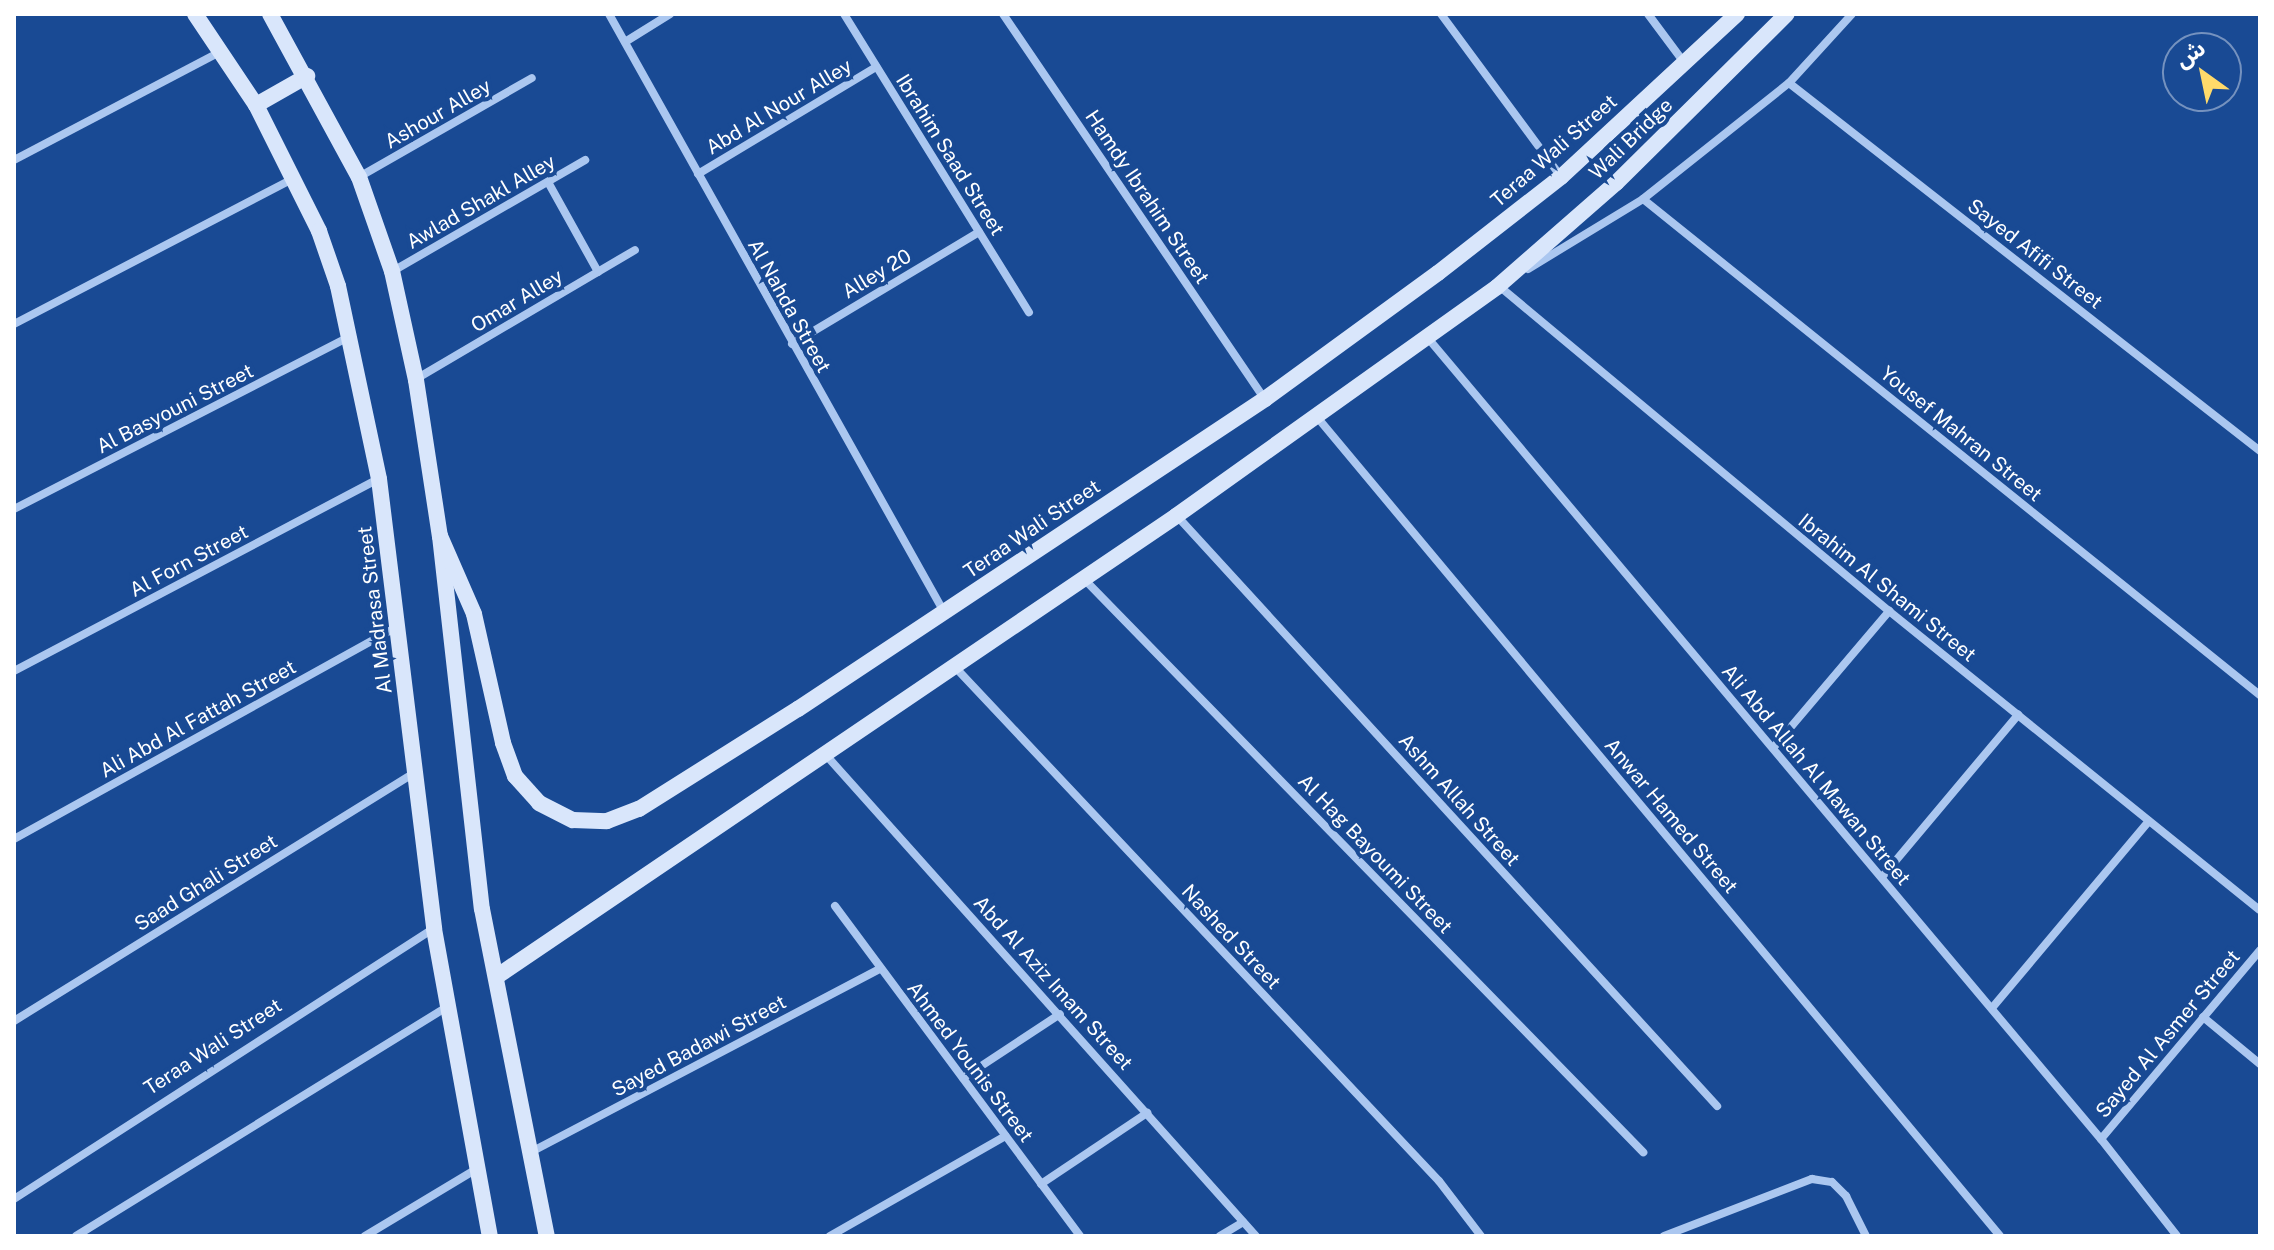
<!DOCTYPE html>
<html>
<head>
<meta charset="utf-8">
<style>
	body { margin:0 }
	#map { position:relative; width:2274px; height:1250px; overflow:hidden; background:#194a94; font-family:"Public Sans","Noto Sans Arabic",sans-serif }
	div>[style] { position:absolute }
	.minor>* { height:8px; margin:-4px; padding:0 4px; transform-origin:4px; border-radius:4px; background:#abc7f0 }
	.secondary>* { height:16px; margin:-8px; padding:0 8px; transform-origin:8px; border-radius:8px; background:#d9e6fb }
	span { translate:-50% -50%; white-space:nowrap; text-align:center; line-height:1.15; -webkit-text-stroke:8px #194a94; paint-order:stroke }
	.street-label { font-size:20px; color:#fff }
	.frame { position:absolute; inset:0; border:16px solid #fff; pointer-events:none }
	.north { position:absolute; left:2162px; top:32px; width:80px; height:80px; box-sizing:border-box; background:#194a94; border:2px solid #7592bf; border-radius:50%; rotate:327deg; font-size:22px; font-weight:700; line-height:32px; text-align:center; color:#fff }
	.north::after { content:''; display:block; margin:auto; width:28px; height:36px; background:#ffda6a; clip-path:polygon(50% 0,100% 100%,50% 72%,0 100%) }
</style>
</head>
<body>
<div id="map">
	<div class="minor">
		<div style="left:609px;top:14px;width:685px;rotate:60.74deg"></div>
		<div style="left:844px;top:14px;width:351px;rotate:58.2deg"></div>
		<div style="left:1003px;top:14px;width:466px;rotate:55.8deg"></div>
		<div style="left:1441px;top:14px;width:202px;rotate:53.6deg"></div>
		<div style="left:1648px;top:14px;width:59px;rotate:53.3deg"></div>
		<div style="left:625px;top:42px;width:53px;rotate:-31.9deg"></div>
		<div style="left:1789px;top:83px;width:598px;rotate:38deg"></div>
		<div style="left:14px;top:160px;width:233px;rotate:-27.7deg"></div>
		<div style="left:698px;top:174px;width:208px;rotate:-31deg"></div>
		<div style="left:359px;top:177px;width:199px;rotate:-29.8deg"></div>
		<div style="left:548px;top:182px;width:103px;rotate:60.9deg"></div>
		<div style="left:1643px;top:199px;width:792px;rotate:38.8deg"></div>
		<div style="left:1528px;top:269px;width:135px;rotate:-31.3deg"></div>
		<div style="left:1643px;top:199px;width:186px;rotate:-38.5deg"></div>
		<div style="left:1789px;top:83px;width:93px;rotate:-47.6deg"></div>
		<div style="left:393px;top:271px;width:222px;rotate:-30deg"></div>
		<div style="left:1499px;top:286px;width:508px;rotate:39.81deg"></div>
		<div style="left:1889px;top:611px;width:476px;rotate:38.9deg"></div>
		<div style="left:14px;top:324px;width:314px;rotate:-27.5deg"></div>
		<div style="left:1427px;top:337px;width:1048px;rotate:49.96deg"></div>
		<div style="left:2101px;top:1139px;width:123px;rotate:51.9deg"></div>
		<div style="left:792px;top:344px;width:218px;rotate:-30.9deg"></div>
		<div style="left:416px;top:379px;width:254px;rotate:-30.5deg"></div>
		<div style="left:1317px;top:417px;width:1066px;rotate:50.17deg"></div>
		<div style="left:14px;top:509px;width:378px;rotate:-27.2deg"></div>
		<div style="left:1177px;top:516px;width:800px;rotate:47.53deg"></div>
		<div style="left:1084px;top:579px;width:801px;rotate:45.71deg"></div>
		<div style="left:954px;top:666px;width:707px;rotate:46.72deg"></div>
		<div style="left:1439px;top:1181px;width:69px;rotate:52.6deg"></div>
		<div style="left:14px;top:671px;width:412px;rotate:-27.8deg"></div>
		<div style="left:1773px;top:748px;width:180px;rotate:-49.7deg"></div>
		<div style="left:825px;top:754px;width:647px;rotate:48.2deg"></div>
		<div style="left:14px;top:839px;width:438px;rotate:-29deg"></div>
		<div style="left:1882px;top:877px;width:212px;rotate:-50deg"></div>
		<div style="left:835px;top:906px;width:411px;rotate:53.4deg"></div>
		<div style="left:1992px;top:1008px;width:244px;rotate:-50deg"></div>
		<div style="left:2203px;top:1017px;width:74px;rotate:39.5deg"></div>
		<div style="left:14px;top:1021px;width:471px;rotate:-31.8deg"></div>
		<div style="left:963px;top:1078px;width:116px;rotate:-33.4deg"></div>
		<div style="left:2101px;top:1139px;width:247px;rotate:-49.9deg"></div>
		<div style="left:531px;top:1152px;width:395px;rotate:-27.7deg"></div>
		<div style="left:1041px;top:1184px;width:128px;rotate:-33.8deg"></div>
		<div style="left:14px;top:1199px;width:498px;rotate:-32.8deg"></div>
		<div style="left:76px;top:1236px;width:437px;rotate:-31.7deg"></div>
		<div style="left:365px;top:1236px;width:132px;rotate:-31deg"></div>
		<div style="left:830px;top:1236px;width:202px;rotate:-29.7deg"></div>
		<div style="left:1220px;top:1236px;width:27px;rotate:-31deg"></div>
		<div style="left:1664px;top:1236px;width:159px;rotate:-21.1deg"></div>
		<div style="left:1812px;top:1179px;width:20px;rotate:9deg"></div>
		<div style="left:1832px;top:1182px;width:20px;rotate:45deg"></div>
		<div style="left:1846px;top:1196px;width:45px;rotate:63.4deg"></div>
	</div>
	<div class="secondary">
		<div style="left:195px;top:14px;width:110px;rotate:56.2deg"></div>
		<div style="left:256px;top:105px;width:141px;rotate:63.4deg"></div>
		<div style="left:319px;top:231px;width:58px;rotate:70.9deg"></div>
		<div style="left:338px;top:286px;width:197px;rotate:78deg"></div>
		<div style="left:379px;top:479px;width:453px;rotate:83deg"></div>
		<div style="left:434px;top:929px;width:312px;rotate:79.7deg"></div>
		<div style="left:270px;top:14px;width:186px;rotate:61.4deg"></div>
		<div style="left:359px;top:177px;width:100px;rotate:70.7deg"></div>
		<div style="left:392px;top:271px;width:112px;rotate:77.6deg"></div>
		<div style="left:416px;top:380px;width:158px;rotate:81.3deg"></div>
		<div style="left:440px;top:536px;width:375px;rotate:83.6deg"></div>
		<div style="left:482px;top:909px;width:333px;rotate:78.8deg"></div>
		<div style="left:256px;top:105px;width:59px;rotate:-29.6deg"></div>
		<div style="left:440px;top:536px;width:85px;rotate:66.4deg"></div>
		<div style="left:474px;top:614px;width:132px;rotate:77.3deg"></div>
		<div style="left:503px;top:743px;width:35px;rotate:70deg"></div>
		<div style="left:515px;top:776px;width:36px;rotate:48deg"></div>
		<div style="left:539px;top:803px;width:38px;rotate:27deg"></div>
		<div style="left:573px;top:820px;width:34px;rotate:2deg"></div>
		<div style="left:607px;top:821px;width:34px;rotate:-21deg"></div>
		<div style="left:639px;top:809px;width:188px;rotate:-32.2deg"></div>
		<div style="left:798px;top:709px;width:561px;rotate:-33.58deg"></div>
		<div style="left:1265px;top:399px;width:214px;rotate:-36.1deg"></div>
		<div style="left:1438px;top:273px;width:156px;rotate:-38deg"></div>
		<div style="left:1561px;top:177px;width:240px;rotate:-42.8deg"></div>
		<div style="left:496px;top:977px;width:822px;rotate:-34.13deg"></div>
		<div style="left:1176px;top:516px;width:394px;rotate:-35.5deg"></div>
		<div style="left:1497px;top:287px;width:158px;rotate:-41.2deg"></div>
		<div style="left:1616px;top:183px;width:240px;rotate:-44.7deg"></div>
	</div>
	<div class="street-label">
		<span style="left:779px;top:107px;rotate:-31deg">Abd Al Nour Alley</span>
		<span style="left:438px;top:114px;rotate:-30deg">Ashour Alley</span>
		<span style="left:1631px;top:139px;rotate:-44deg">Wali Bridge</span>
		<span style="left:1554px;top:151px;rotate:-41deg">Teraa Wali Street</span>
		<span style="left:950px;top:155px;rotate:58deg">Ibrahim Saad Street</span>
		<span style="left:1147px;top:197px;rotate:56deg">Hamdy Ibrahim Street</span>
		<span style="left:481px;top:202px;rotate:-30deg">Awlad Shakl Alley</span>
		<span style="left:2035px;top:254px;rotate:38deg">Sayed Afifi Street</span>
		<span style="left:877px;top:274px;rotate:-31deg">Alley 20</span>
		<span style="left:517px;top:301px;rotate:-31deg">Omar Alley</span>
		<span style="left:789px;top:306px;rotate:61deg">Al Nahda Street</span>
		<span style="left:175px;top:409px;rotate:-27deg">Al Basyouni Street</span>
		<span style="left:1961px;top:434px;rotate:39deg">Yousef Mahran Street</span>
		<span style="left:1032px;top:529px;rotate:-34deg">Teraa Wali Street</span>
		<span style="left:189px;top:561px;rotate:-28deg">Al Forn Street</span>
		<span style="left:1887px;top:588px;rotate:39deg">Ibrahim Al Shami Street</span>
		<span style="left:375px;top:610px;rotate:-97deg">Al Madrasa Street</span>
		<span style="left:198px;top:719px;rotate:-29deg">Ali Abd Al Fattah Street</span>
		<span style="left:1816px;top:775px;rotate:50deg">Ali Abd Allah Al Mawan Street</span>
		<span style="left:1459px;top:800px;rotate:48deg">Ashm Allah Street</span>
		<span style="left:1671px;top:816px;rotate:50deg">Anwar Hamed Street</span>
		<span style="left:1375px;top:854px;rotate:46deg">Al Hag Bayoumi Street</span>
		<span style="left:206px;top:883px;rotate:-32deg">Saad Ghali Street</span>
		<span style="left:1231px;top:937px;rotate:47deg">Nashed Street</span>
		<span style="left:1053px;top:983px;rotate:48deg">Abd Al Aziz Imam Street</span>
		<span style="left:2168px;top:1034px;rotate:-50deg">Sayed Al Asmer Street</span>
		<span style="left:699px;top:1046px;rotate:-28deg">Sayed Badawi Street</span>
		<span style="left:213px;top:1047px;rotate:-33deg">Teraa Wali Street</span>
		<span style="left:970px;top:1062px;rotate:53deg">Ahmed Younis Street</span>
	</div>
	<div class="frame"></div>
	<div class="north">ش</div>
</div>
</body>
</html>
